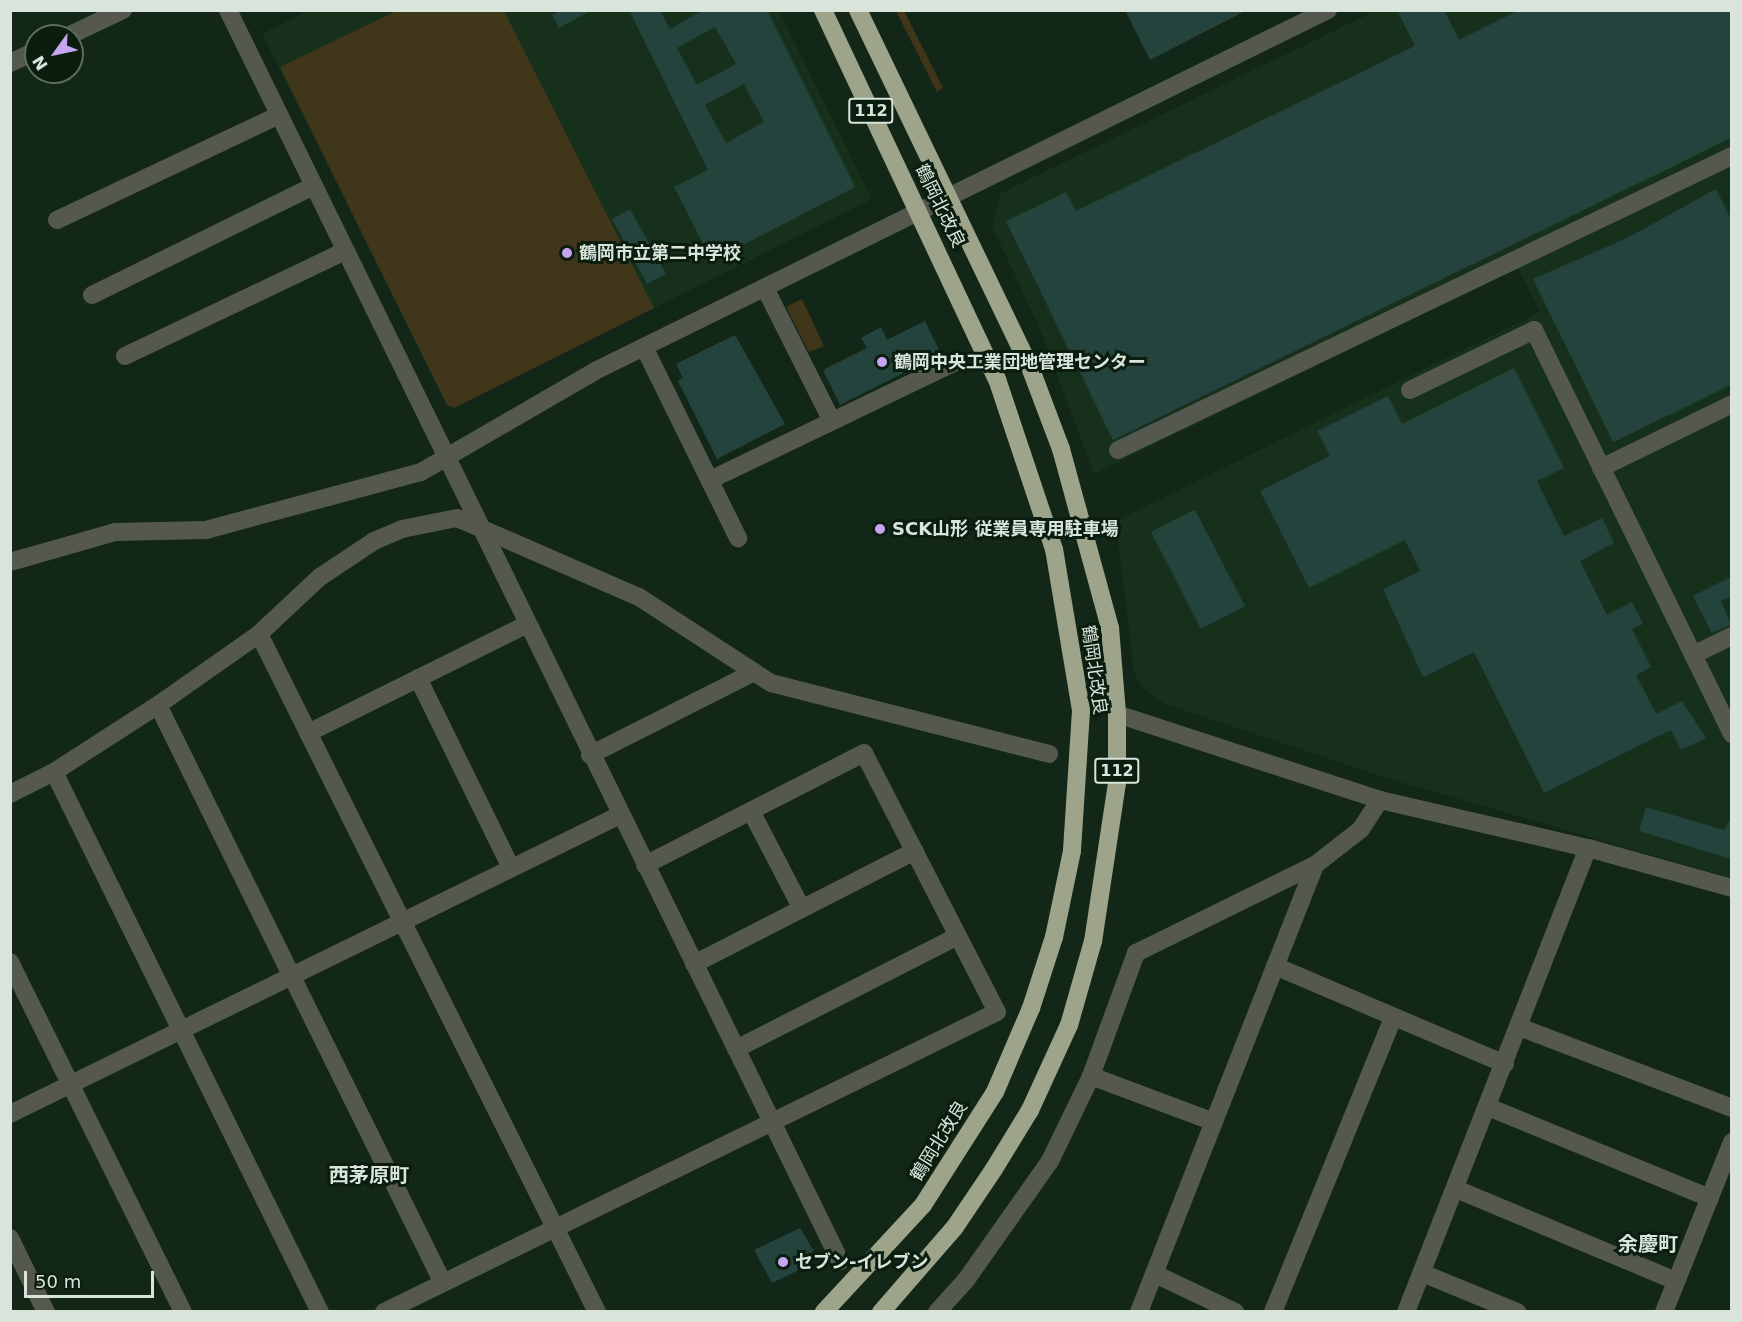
<!DOCTYPE html>
<html>
<head>
<meta charset="utf-8">
<style>
	body { margin:0 }
	#map { position:relative; width:1742px; height:1322px; overflow:hidden; background:#132718; font-family:"DejaVu Sans","Noto Sans JP",sans-serif }
	div>[style] { position:absolute }
	.built>* { inset:0; background:#16301c }
	.green>* { inset:0; background:#403619 }
	.building>* { inset:0; background:#24433d }
	.minor>* { height:18px; margin:-9px; padding:0 9px; transform-origin:9px; border-radius:9px; background:#55584e }
	.highway>* { height:18px; margin:-9px; padding:0 9px; transform-origin:9px; border-radius:9px; background:#9da48a }
	.dots>* { width:16px; height:16px; translate:-50% -50%; box-sizing:border-box; border:3px solid #0a1d0f; border-radius:50% }
	span { translate:-50% -50%; white-space:nowrap; text-align:center; line-height:1.15; -webkit-text-stroke:6px #0a1d0f; paint-order:stroke }
	.shield-label span { padding:2px 4px; background:#0a1d0f; border:2px solid; border-radius:4px; -webkit-text-stroke-width:0 }
	.shield-label { font-size:16px; color:#d9e5db; font-weight:700 }
	.street-label { font-size:18px; color:#d9e5db }
	.poi-label { font-size:18px; color:#d9e5db; font-weight:700 }
	.left { translate:0 -50%; text-align:left }
	.neighbourhood-label { font-size:20px; color:#d9e5db; font-weight:700 }
	.frame { position:absolute; inset:0; border:12px solid #d9e5db; pointer-events:none }
	.north { position:absolute; left:24px; top:24px; width:60px; height:60px; box-sizing:border-box; background:#0a1d0f; border:2px solid #5d6d61; border-radius:50%; rotate:237deg; font-size:16px; font-weight:700; line-height:24px; text-align:center; color:#d9e5db }
	.north::after { content:''; display:block; margin:auto; width:21px; height:27px; background:#c6a6f0; clip-path:polygon(50% 0,100% 100%,50% 72%,0 100%) }
	.scale { position:absolute; left:24px; top:1271px; width:130px; height:27px; box-sizing:border-box; border:3px solid #d9e5db; border-top:0; padding-left:8px; font-size:18px; line-height:21px; white-space:nowrap; color:#d9e5db; -webkit-text-stroke:4px #0a1d0f; paint-order:stroke }
</style>
</head>
<body>
<div id="map">
	<div class="built">
		<div style="clip-path:polygon(310px 10px,779px 11px,872px 199px,454px 408px,447px 405px,262px 34px)"></div>
		<div style="clip-path:polygon(1375px 11px,1731px 11px,1731px 878px,1386px 778px,1165px 704px,1144px 689px,1134px 673px,1116px 521px,1540px 312px,1518px 268px,1094px 474px,1040px 329px,992px 226px,1001px 193px)"></div>
	</div>
	<div class="green">
		<div style="clip-path:polygon(396px 11px,504px 11px,654px 308px,454px 408px,447px 405px,280px 67px)"></div>
		<div style="clip-path:polygon(896px 11px,904px 11px,943px 88px,937px 92px)"></div>
		<div style="clip-path:polygon(802px 299px,824px 346px,809px 352px,786px 307px)"></div>
	</div>
	<div class="building">
		<div style="clip-path:polygon(561px 10px,592px 10px,559px 28px,552px 15px)"></div>
		<div style="clip-path:polygon(evenodd,629px 10px,660px 10px,670px 29px,703px 10px,767px 10px,855px 187px,712px 261px,674px 187px,708px 170px,629px 10px,715px 27px,736px 64px,697px 85px,677px 48px,715px 27px,629px 10px,744px 84px,764px 122px,726px 143px,705px 105px,744px 84px)"></div>
		<div style="clip-path:polygon(1125px 10px,1247px 10px,1150px 60px)"></div>
		<div style="clip-path:polygon(1397px 10px,1444px 10px,1459px 40px,1519px 10px,1731px 10px,1731px 138px,1113px 440px,1006px 221px,1066px 192px,1076px 211px,1415px 46px)"></div>
		<div style="clip-path:polygon(1716px 189px,1731px 219px,1731px 385px,1613px 442px,1533px 279px,1627px 238px)"></div>
		<div style="clip-path:polygon(630px 209px,666px 274px,647px 284px,612px 219px)"></div>
		<div style="clip-path:polygon(925px 321px,941px 354px,840px 405px,823px 370px,867px 348px,861px 338px,881px 327px,887px 340px)"></div>
		<div style="clip-path:polygon(735px 335px,785px 424px,717px 459px,678px 381px,683px 378px,676px 364px)"></div>
		<div style="clip-path:polygon(1514px 368px,1564px 468px,1537px 481px,1564px 536px,1602px 518px,1614px 543px,1580px 561px,1607px 615px,1632px 602px,1643px 624px,1632px 629px,1651px 667px,1636px 675px,1656px 714px,1682px 701px,1706px 738px,1681px 750px,1671px 730px,1544px 793px,1474px 652px,1423px 677px,1383px 589px,1420px 571px,1405px 540px,1309px 588px,1260px 491px,1330px 456px,1317px 431px,1388px 396px,1402px 424px)"></div>
		<div style="clip-path:polygon(1195px 510px,1245px 606px,1201px 629px,1151px 532px)"></div>
		<div style="clip-path:polygon(1731px 577px,1731px 596px,1721px 601px,1731px 625px,1712px 633px,1693px 596px)"></div>
		<div style="clip-path:polygon(1646px 807px,1724px 830px,1731px 818px,1731px 859px,1639px 831px)"></div>
		<div style="clip-path:polygon(800px 1228px,815px 1253px,797px 1271px,772px 1283px,754px 1250px)"></div>
	</div>
	<div class="minor">
		<div style="left:228px;top:10px;width:1393px;rotate:63.93deg"></div>
		<div style="left:68px;top:36px;width:61px;rotate:-25.3deg"></div>
		<div style="left:10px;top:63px;width:29px;rotate:-25deg"></div>
		<div style="left:57px;top:220px;width:246px;rotate:-25.3deg"></div>
		<div style="left:765px;top:288px;width:149px;rotate:63.3deg"></div>
		<div style="left:92px;top:295px;width:247px;rotate:-26.2deg"></div>
		<div style="left:645px;top:349px;width:211px;rotate:63.8deg"></div>
		<div style="left:125px;top:356px;width:244px;rotate:-25.5deg"></div>
		<div style="left:1410px;top:390px;width:138px;rotate:-25.8deg"></div>
		<div style="left:1534px;top:330px;width:450px;rotate:63.9deg"></div>
		<div style="left:1118px;top:450px;width:681px;rotate:-25.59deg"></div>
		<div style="left:1601px;top:468px;width:146px;rotate:-26deg"></div>
		<div style="left:710px;top:480px;width:272px;rotate:-25.7deg"></div>
		<div style="left:10px;top:562px;width:109px;rotate:-15.9deg"></div>
		<div style="left:115px;top:532px;width:91px;rotate:-1.3deg"></div>
		<div style="left:206px;top:530px;width:223px;rotate:-15.1deg"></div>
		<div style="left:421px;top:472px;width:201px;rotate:-30.1deg"></div>
		<div style="left:595px;top:371px;width:817px;rotate:-26.22deg"></div>
		<div style="left:259px;top:634px;width:758px;rotate:63.5deg"></div>
		<div style="left:1693px;top:655px;width:43px;rotate:-26deg"></div>
		<div style="left:418px;top:678px;width:212px;rotate:63.9deg"></div>
		<div style="left:158px;top:705px;width:644px;rotate:63.75deg"></div>
		<div style="left:1117px;top:714px;width:277px;rotate:18.1deg"></div>
		<div style="left:1380px;top:800px;width:213px;rotate:13deg"></div>
		<div style="left:1588px;top:848px;width:149px;rotate:15.5deg"></div>
		<div style="left:308px;top:733px;width:243px;rotate:-26.4deg"></div>
		<div style="left:590px;top:755px;width:184px;rotate:-26.8deg"></div>
		<div style="left:54px;top:772px;width:602px;rotate:63.78deg"></div>
		<div style="left:10px;top:794px;width:49px;rotate:-26.6deg"></div>
		<div style="left:54px;top:772px;width:124px;rotate:-32.8deg"></div>
		<div style="left:158px;top:705px;width:123px;rotate:-35.1deg"></div>
		<div style="left:259px;top:634px;width:83px;rotate:-43.1deg"></div>
		<div style="left:320px;top:577px;width:65px;rotate:-33.7deg"></div>
		<div style="left:374px;top:541px;width:30px;rotate:-23deg"></div>
		<div style="left:402px;top:529px;width:56px;rotate:-11.3deg"></div>
		<div style="left:457px;top:518px;width:198px;rotate:23.5deg"></div>
		<div style="left:639px;top:597px;width:158px;rotate:33.1deg"></div>
		<div style="left:771px;top:683px;width:287px;rotate:14.3deg"></div>
		<div style="left:751px;top:811px;width:110px;rotate:62.5deg"></div>
		<div style="left:10px;top:962px;width:390px;rotate:63.7deg"></div>
		<div style="left:694px;top:964px;width:248px;rotate:-27.1deg"></div>
		<div style="left:1275px;top:966px;width:250px;rotate:23.1deg"></div>
		<div style="left:1519px;top:1027px;width:228px;rotate:20.8deg"></div>
		<div style="left:736px;top:1049px;width:249px;rotate:-27deg"></div>
		<div style="left:1091px;top:1076px;width:131px;rotate:20.5deg"></div>
		<div style="left:1488px;top:1107px;width:240px;rotate:22.3deg"></div>
		<div style="left:10px;top:1114px;width:679px;rotate:-26.11deg"></div>
		<div style="left:1456px;top:1189px;width:238px;rotate:22.7deg"></div>
		<div style="left:10px;top:1238px;width:82px;rotate:64.1deg"></div>
		<div style="left:1422px;top:1273px;width:103px;rotate:22.3deg"></div>
		<div style="left:1155px;top:1274px;width:89px;rotate:25.4deg"></div>
		<div style="left:384px;top:1312px;width:682px;rotate:-26.08deg"></div>
		<div style="left:997px;top:1012px;width:291px;rotate:-117.2deg"></div>
		<div style="left:864px;top:753px;width:246px;rotate:152.9deg"></div>
		<div style="left:937px;top:1312px;width:43px;rotate:-47.8deg"></div>
		<div style="left:966px;top:1280px;width:146px;rotate:-54.8deg"></div>
		<div style="left:1050px;top:1161px;width:94px;rotate:-64.2deg"></div>
		<div style="left:1091px;top:1076px;width:131px;rotate:-69.9deg"></div>
		<div style="left:1136px;top:953px;width:199px;rotate:-26.2deg"></div>
		<div style="left:1315px;top:865px;width:58px;rotate:-38deg"></div>
		<div style="left:1361px;top:829px;width:35px;rotate:-57deg"></div>
		<div style="left:1139px;top:1312px;width:480px;rotate:-68.5deg"></div>
		<div style="left:1273px;top:1312px;width:318px;rotate:-67.8deg"></div>
		<div style="left:1406px;top:1312px;width:498px;rotate:-68.6deg"></div>
		<div style="left:1664px;top:1312px;width:183px;rotate:-68.2deg"></div>
	</div>
	<div class="highway">
		<div style="left:823px;top:10px;width:408px;rotate:64.8deg"></div>
		<div style="left:997px;top:379px;width:179px;rotate:71.5deg"></div>
		<div style="left:1054px;top:549px;width:164px;rotate:80.5deg"></div>
		<div style="left:1081px;top:711px;width:140px;rotate:93.7deg"></div>
		<div style="left:1072px;top:851px;width:88px;rotate:101.8deg"></div>
		<div style="left:1054px;top:937px;width:75px;rotate:107.9deg"></div>
		<div style="left:1031px;top:1008px;width:91px;rotate:113.2deg"></div>
		<div style="left:995px;top:1092px;width:134px;rotate:122.5deg"></div>
		<div style="left:923px;top:1205px;width:146px;rotate:132.8deg"></div>
		<div style="left:858px;top:10px;width:396px;rotate:64.3deg"></div>
		<div style="left:1030px;top:367px;width:88px;rotate:69.3deg"></div>
		<div style="left:1061px;top:449px;width:186px;rotate:74.7deg"></div>
		<div style="left:1110px;top:628px;width:86px;rotate:85.3deg"></div>
		<div style="left:1117px;top:714px;width:69px;rotate:90deg"></div>
		<div style="left:1117px;top:783px;width:160px;rotate:98.6deg"></div>
		<div style="left:1093px;top:941px;width:87px;rotate:105.9deg"></div>
		<div style="left:1069px;top:1025px;width:94px;rotate:114.6deg"></div>
		<div style="left:1030px;top:1110px;width:69px;rotate:121.4deg"></div>
		<div style="left:994px;top:1169px;width:70px;rotate:123.9deg"></div>
		<div style="left:955px;top:1227px;width:113px;rotate:131deg"></div>
	</div>
	<div class="dots">
		<div style="left:567px;top:253px;background:#c6a6f0"></div>
		<div style="left:882px;top:362px;background:#c6a6f0"></div>
		<div style="left:880px;top:529px;background:#c6a6f0"></div>
		<div style="left:783px;top:1262px;background:#c6a6f0"></div>
	</div>
	<div class="shield-label">
		<span style="left:871px;top:111px">112</span>
		<span style="left:1117px;top:771px">112</span>
	</div>
	<div class="street-label">
		<span style="left:940px;top:206px;rotate:64deg">鶴岡北改良</span>
		<span style="left:1094px;top:670px;rotate:82deg">鶴岡北改良</span>
		<span style="left:939px;top:1141px;rotate:-58deg">鶴岡北改良</span>
	</div>
	<div class="poi-label">
		<span class="left" style="left:579px;top:253px">鶴岡市立第二中学校</span>
		<span class="left" style="left:894px;top:362px">鶴岡中央工業団地管理センター</span>
		<span class="left" style="left:892px;top:529px">SCK山形 従業員専用駐車場</span>
		<span class="left" style="left:795px;top:1262px">セブン-イレブン</span>
	</div>
	<div class="neighbourhood-label">
		<span style="left:369px;top:1175px">西茅原町</span>
		<span style="left:1648px;top:1244px">余慶町</span>
	</div>
	<div class="frame"></div>
	<div class="north">N</div>
	<div class="scale">50 m</div>
</div>
</body>
</html>
